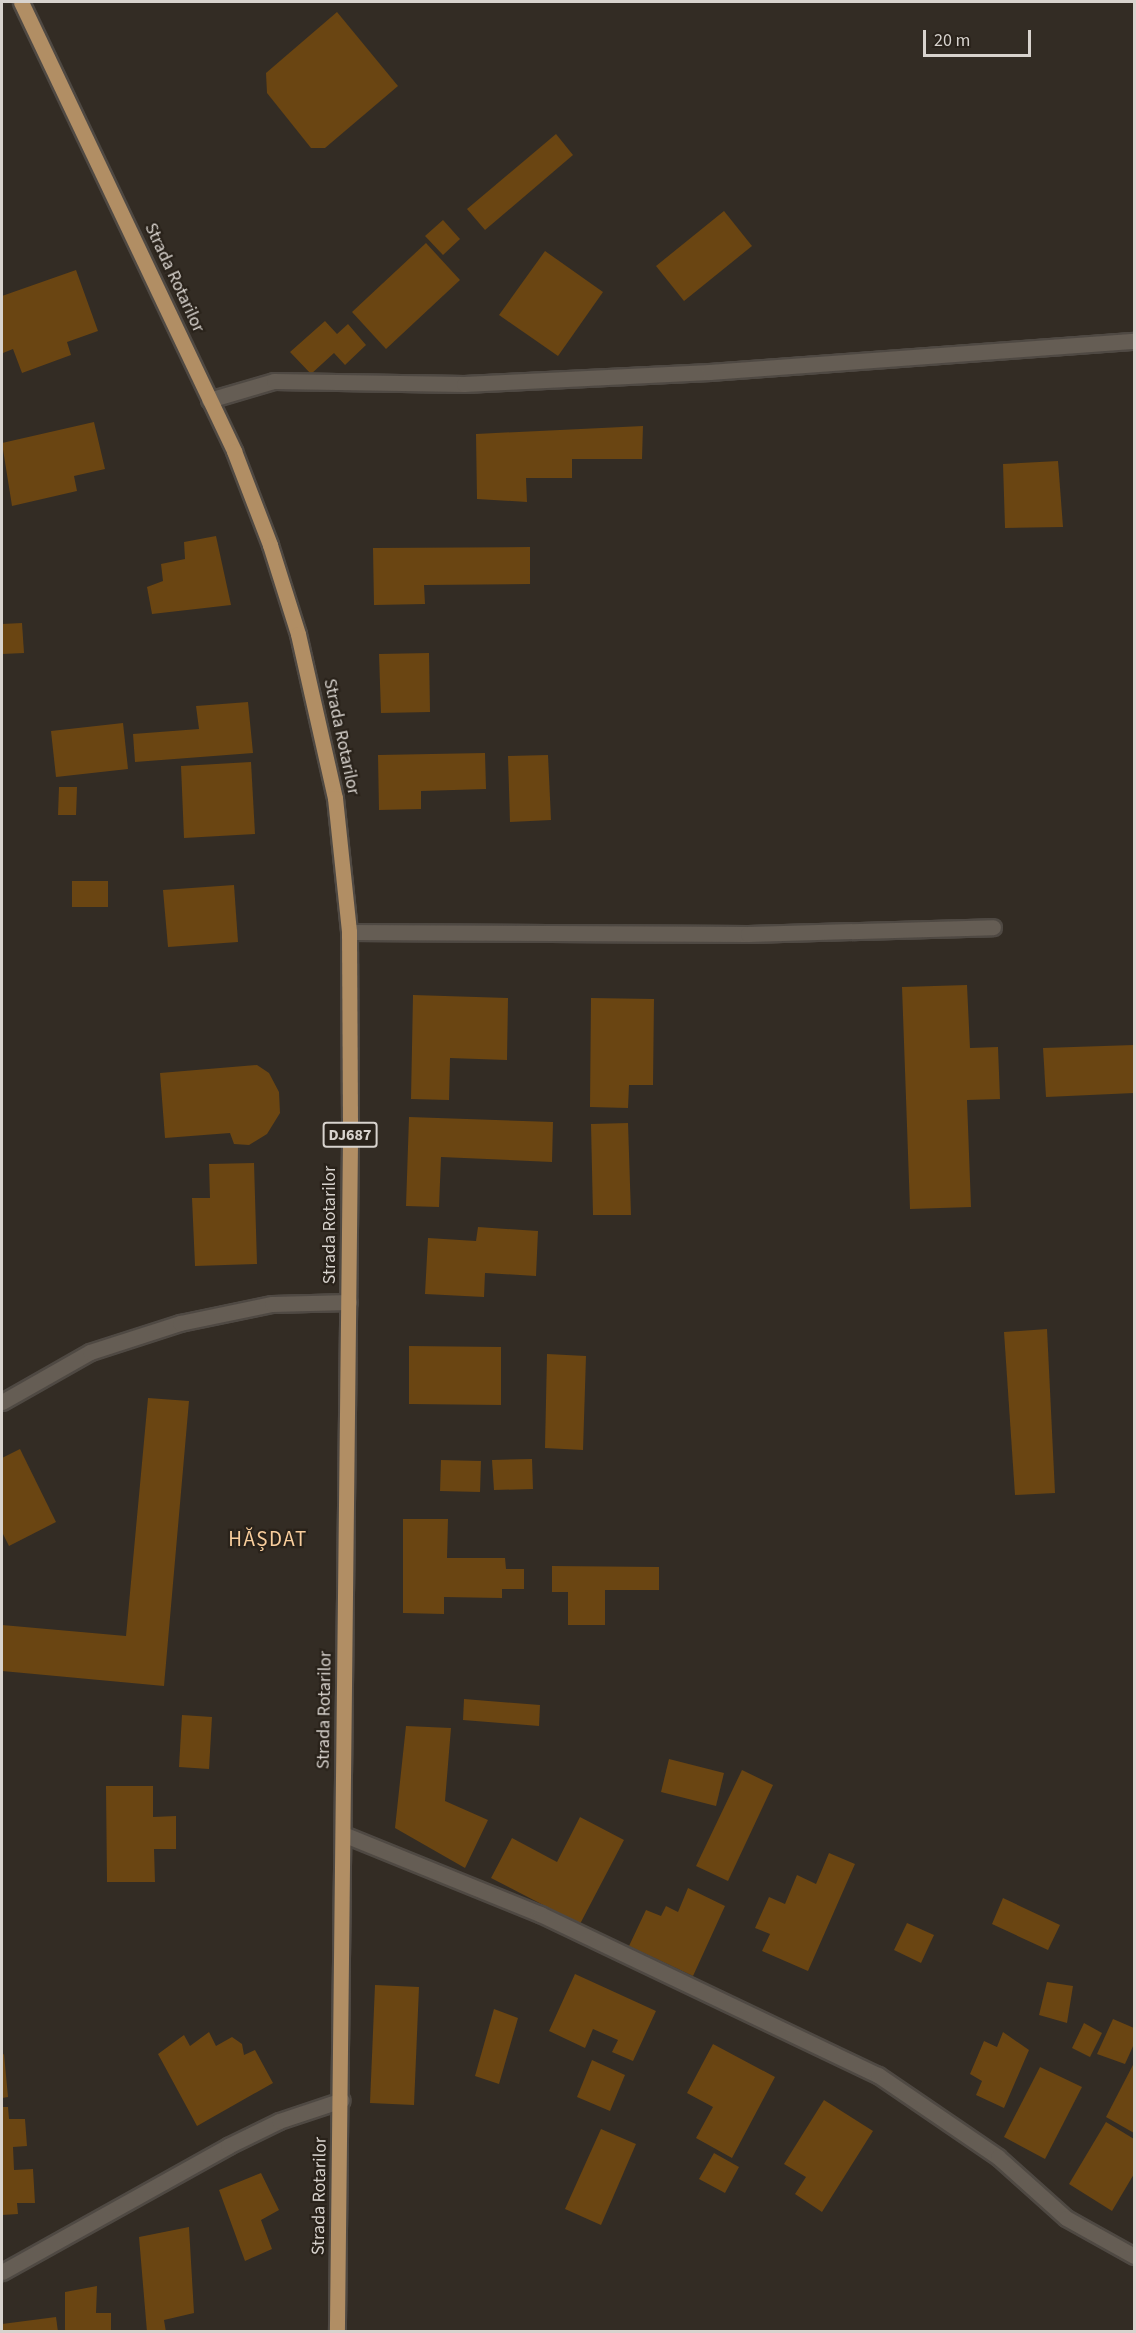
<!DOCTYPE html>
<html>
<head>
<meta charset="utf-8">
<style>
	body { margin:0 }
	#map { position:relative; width:1136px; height:2333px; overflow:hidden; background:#332c24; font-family:"Source Sans 3",sans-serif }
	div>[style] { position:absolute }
	.building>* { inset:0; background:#6a4512 }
	.roads { filter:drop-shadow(2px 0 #4f4943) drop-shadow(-2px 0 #4f4943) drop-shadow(0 2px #4f4943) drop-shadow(0 -2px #4f4943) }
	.street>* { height:15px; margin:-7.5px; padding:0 7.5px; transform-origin:7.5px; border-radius:7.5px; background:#655d54 }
	.primary>* { height:15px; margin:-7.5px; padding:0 7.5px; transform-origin:7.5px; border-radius:7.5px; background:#b18e64 }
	span { translate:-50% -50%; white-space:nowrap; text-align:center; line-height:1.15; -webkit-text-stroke:4.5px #29221a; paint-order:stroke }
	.shield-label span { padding:2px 4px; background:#29221a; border:2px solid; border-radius:4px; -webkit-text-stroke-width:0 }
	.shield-label { font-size:16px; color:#d8d3ce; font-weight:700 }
	.street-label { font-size:18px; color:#d8d3ce }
	.quarter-label { font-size:21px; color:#f9ce9d; letter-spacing:1.5px }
	.frame { position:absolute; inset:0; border:3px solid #d8d3ce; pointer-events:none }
	.scale { position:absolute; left:923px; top:30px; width:108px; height:27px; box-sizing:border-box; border:3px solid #d8d3ce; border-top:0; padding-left:8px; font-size:18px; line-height:21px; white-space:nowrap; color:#d8d3ce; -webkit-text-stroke:4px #29221a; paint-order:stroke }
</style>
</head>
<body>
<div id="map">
	<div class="building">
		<div style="clip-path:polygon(337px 12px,398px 86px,325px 148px,311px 148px,267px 93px,266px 73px)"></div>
		<div style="clip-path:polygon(556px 134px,573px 155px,485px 230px,467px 209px)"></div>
		<div style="clip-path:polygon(724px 211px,752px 246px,684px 301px,656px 266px)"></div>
		<div style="clip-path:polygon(443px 220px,460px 239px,443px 255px,425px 236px)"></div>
		<div style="clip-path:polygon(426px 243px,460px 280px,386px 349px,352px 312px)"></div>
		<div style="clip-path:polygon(545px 251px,603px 292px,558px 356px,499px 315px)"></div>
		<div style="clip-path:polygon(76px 270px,98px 331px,67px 342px,71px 355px,22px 373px,13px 349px,3px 353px,2px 350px,2px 296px)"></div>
		<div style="clip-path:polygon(325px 321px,337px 334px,348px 324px,366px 345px,345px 365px,334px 353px,311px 374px,290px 352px)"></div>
		<div style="clip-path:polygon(94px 422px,105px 469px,74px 476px,77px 491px,12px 506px,2px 443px)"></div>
		<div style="clip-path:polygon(643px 426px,642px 459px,572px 459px,572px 478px,526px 478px,527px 502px,477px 499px,476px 434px)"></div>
		<div style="clip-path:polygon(1058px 461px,1063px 527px,1005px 528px,1003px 464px)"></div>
		<div style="clip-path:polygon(216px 536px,231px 605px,152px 614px,147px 587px,163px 581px,161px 564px,185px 559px,184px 542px)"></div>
		<div style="clip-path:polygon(530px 547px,530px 584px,424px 585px,425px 604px,374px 605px,373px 548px)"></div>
		<div style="clip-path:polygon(22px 623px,24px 653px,2px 654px,2px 624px)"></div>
		<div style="clip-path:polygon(429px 653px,430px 712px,381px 713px,379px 654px)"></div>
		<div style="clip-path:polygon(248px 702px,253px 753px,135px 762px,133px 734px,199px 729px,196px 706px)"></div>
		<div style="clip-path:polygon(123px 723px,128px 769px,56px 777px,51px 731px)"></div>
		<div style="clip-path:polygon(485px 753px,486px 789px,421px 791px,421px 809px,379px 810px,378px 755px)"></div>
		<div style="clip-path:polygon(548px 755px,551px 820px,510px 822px,508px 756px)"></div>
		<div style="clip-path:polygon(251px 762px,255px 834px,184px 838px,181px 766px)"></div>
		<div style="clip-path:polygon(59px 787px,77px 787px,76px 815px,58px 815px)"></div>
		<div style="clip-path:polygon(72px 881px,108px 881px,108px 907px,72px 907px)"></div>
		<div style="clip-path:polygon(234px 885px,238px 942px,168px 947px,163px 890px)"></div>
		<div style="clip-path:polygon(967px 985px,970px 1048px,998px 1047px,1000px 1099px,967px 1100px,971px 1207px,910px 1209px,902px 987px)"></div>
		<div style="clip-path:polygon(413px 995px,508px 998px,507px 1060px,450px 1058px,449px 1100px,411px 1099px)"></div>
		<div style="clip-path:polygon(591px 998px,654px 999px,653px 1085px,629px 1085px,628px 1108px,590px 1107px)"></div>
		<div style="clip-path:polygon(1134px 1045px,1134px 1093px,1046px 1097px,1043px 1048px)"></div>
		<div style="clip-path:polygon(257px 1065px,269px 1073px,279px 1092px,280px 1113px,267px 1134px,249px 1145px,234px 1144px,230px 1133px,165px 1138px,160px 1073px)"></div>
		<div style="clip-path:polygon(409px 1117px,553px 1122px,552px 1162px,441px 1157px,439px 1207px,406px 1206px)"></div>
		<div style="clip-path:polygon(628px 1123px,631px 1215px,593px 1215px,591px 1124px)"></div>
		<div style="clip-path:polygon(254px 1163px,257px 1264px,195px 1266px,192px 1198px,210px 1198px,209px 1164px)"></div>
		<div style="clip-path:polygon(478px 1227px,538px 1231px,536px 1276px,485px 1273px,484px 1297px,425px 1294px,428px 1238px,476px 1241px)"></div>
		<div style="clip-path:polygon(1047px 1329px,1055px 1493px,1015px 1495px,1004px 1332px)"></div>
		<div style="clip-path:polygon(409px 1346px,501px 1347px,501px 1405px,409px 1404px)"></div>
		<div style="clip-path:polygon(547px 1354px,586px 1356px,583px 1450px,545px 1448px)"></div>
		<div style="clip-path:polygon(148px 1398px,189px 1401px,164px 1686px,2px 1671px,2px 1625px,126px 1636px)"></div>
		<div style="clip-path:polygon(20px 1449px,56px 1522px,9px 1546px,2px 1532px,2px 1458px)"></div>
		<div style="clip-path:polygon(532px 1459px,533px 1489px,494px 1490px,492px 1460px)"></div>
		<div style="clip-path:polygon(441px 1460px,481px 1461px,480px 1492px,440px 1491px)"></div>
		<div style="clip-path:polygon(403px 1519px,448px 1519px,447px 1558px,505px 1558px,506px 1569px,524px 1569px,524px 1589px,502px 1589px,502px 1598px,444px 1597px,444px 1614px,403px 1613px)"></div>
		<div style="clip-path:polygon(552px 1566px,659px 1567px,659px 1590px,605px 1590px,605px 1625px,568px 1625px,568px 1592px,552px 1592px)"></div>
		<div style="clip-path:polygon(464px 1699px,540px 1705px,539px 1726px,463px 1720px)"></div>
		<div style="clip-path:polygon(182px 1715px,212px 1717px,209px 1769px,179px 1767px)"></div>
		<div style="clip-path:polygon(406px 1726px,451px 1728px,445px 1801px,488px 1820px,465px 1868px,395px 1828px)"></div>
		<div style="clip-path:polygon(669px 1759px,724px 1773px,716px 1806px,661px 1792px)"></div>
		<div style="clip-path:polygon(742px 1770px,773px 1785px,728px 1881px,696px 1866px)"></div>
		<div style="clip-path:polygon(106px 1786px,153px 1786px,153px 1817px,176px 1816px,176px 1849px,154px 1849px,155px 1882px,107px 1882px)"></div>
		<div style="clip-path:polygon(580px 1817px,624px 1840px,580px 1924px,491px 1878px,512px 1838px,557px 1862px)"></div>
		<div style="clip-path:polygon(829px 1853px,855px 1864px,808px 1971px,762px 1951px,770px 1934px,755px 1928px,769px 1897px,785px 1904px,797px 1875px,816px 1884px)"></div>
		<div style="clip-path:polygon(688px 1888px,725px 1906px,693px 1976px,629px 1946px,646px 1910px,661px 1916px,666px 1906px,678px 1912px)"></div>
		<div style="clip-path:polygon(1003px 1898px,1060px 1925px,1048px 1950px,992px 1924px)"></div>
		<div style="clip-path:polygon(907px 1923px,934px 1935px,921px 1963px,894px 1950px)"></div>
		<div style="clip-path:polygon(575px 1974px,656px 2011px,633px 2061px,612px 2052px,618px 2040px,593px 2029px,585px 2048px,549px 2031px)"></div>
		<div style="clip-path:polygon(1047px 1982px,1073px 1986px,1067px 2023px,1039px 2015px)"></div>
		<div style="clip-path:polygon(375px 1985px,419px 1987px,414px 2105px,370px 2103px)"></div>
		<div style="clip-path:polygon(494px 2009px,518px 2018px,499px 2084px,475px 2076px)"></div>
		<div style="clip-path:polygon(1113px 2019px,1134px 2028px,1134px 2044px,1125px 2064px,1097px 2054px)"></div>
		<div style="clip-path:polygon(1084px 2023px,1102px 2033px,1090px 2057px,1072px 2048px)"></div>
		<div style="clip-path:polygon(209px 2032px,216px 2046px,232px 2037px,242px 2044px,244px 2055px,255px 2050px,273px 2083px,197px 2126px,158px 2054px,184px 2035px,190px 2046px)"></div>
		<div style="clip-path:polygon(1003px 2032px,1029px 2050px,1004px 2108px,976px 2095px,982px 2081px,970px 2074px,984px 2041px,997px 2047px)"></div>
		<div style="clip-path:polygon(713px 2044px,775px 2077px,732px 2158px,696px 2138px,713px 2107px,687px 2093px)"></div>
		<div style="clip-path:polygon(4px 2054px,8px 2097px,2px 2098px,2px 2055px)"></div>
		<div style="clip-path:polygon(592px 2060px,625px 2075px,610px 2111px,577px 2097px)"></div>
		<div style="clip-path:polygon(1134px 2063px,1134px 2133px,1106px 2117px)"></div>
		<div style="clip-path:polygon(1040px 2067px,1082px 2087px,1045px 2159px,1004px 2137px)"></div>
		<div style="clip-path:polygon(824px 2100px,873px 2131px,822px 2212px,795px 2194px,806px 2177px,784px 2164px)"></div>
		<div style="clip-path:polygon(2px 2107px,8px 2107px,9px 2119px,25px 2119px,27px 2146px,13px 2147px,14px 2170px,33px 2169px,35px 2203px,17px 2203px,18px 2214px,2px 2215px)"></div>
		<div style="clip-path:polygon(1106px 2122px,1134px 2139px,1134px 2174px,1112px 2211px,1069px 2184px)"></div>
		<div style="clip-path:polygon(601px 2129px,636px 2144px,601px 2225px,565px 2209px)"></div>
		<div style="clip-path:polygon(714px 2153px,739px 2167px,725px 2193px,699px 2179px)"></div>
		<div style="clip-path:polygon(261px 2173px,279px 2210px,261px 2220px,272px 2249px,245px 2261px,219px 2190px)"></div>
		<div style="clip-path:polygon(189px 2227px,194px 2313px,164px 2320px,166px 2332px,147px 2332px,139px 2237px)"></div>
		<div style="clip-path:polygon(97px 2286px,96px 2313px,111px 2313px,111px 2332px,65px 2332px,65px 2292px)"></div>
		<div style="clip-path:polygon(56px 2317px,58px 2332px,2px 2332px,2px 2324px)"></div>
	</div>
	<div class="roads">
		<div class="street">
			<div style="left:209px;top:400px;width:68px;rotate:-16.3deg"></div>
			<div style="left:274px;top:381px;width:190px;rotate:0.9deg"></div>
			<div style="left:464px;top:384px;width:246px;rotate:-2.8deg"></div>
			<div style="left:710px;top:372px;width:425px;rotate:-4.2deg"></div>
			<div style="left:349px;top:932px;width:399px;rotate:0.3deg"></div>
			<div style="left:748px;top:934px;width:245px;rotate:-1.6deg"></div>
			<div style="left:2px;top:1402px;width:101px;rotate:-29.6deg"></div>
			<div style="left:90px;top:1352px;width:95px;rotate:-17.9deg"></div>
			<div style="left:180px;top:1323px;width:94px;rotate:-11.7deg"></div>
			<div style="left:272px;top:1304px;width:77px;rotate:-1.5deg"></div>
			<div style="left:343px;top:1834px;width:213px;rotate:22.1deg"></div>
			<div style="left:540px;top:1914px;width:374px;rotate:25.5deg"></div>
			<div style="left:878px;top:2075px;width:145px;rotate:34.3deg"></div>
			<div style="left:998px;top:2157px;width:91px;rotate:41.9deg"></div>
			<div style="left:1066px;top:2218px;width:78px;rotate:29.2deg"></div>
			<div style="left:2px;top:2272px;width:259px;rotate:-29.1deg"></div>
			<div style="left:228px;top:2146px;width:57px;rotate:-26.1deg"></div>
			<div style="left:279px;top:2121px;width:66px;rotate:-18.4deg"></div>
		</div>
		<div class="primary">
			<div style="left:21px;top:2px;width:497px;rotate:64.6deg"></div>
			<div style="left:234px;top:451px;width:101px;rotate:69deg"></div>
			<div style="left:270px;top:545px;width:93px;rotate:72.5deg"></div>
			<div style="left:298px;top:634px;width:168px;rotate:77.3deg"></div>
			<div style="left:335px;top:798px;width:135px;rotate:84deg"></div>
			<div style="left:349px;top:932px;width:209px;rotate:89.7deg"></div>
			<div style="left:350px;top:1141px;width:1191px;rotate:90.63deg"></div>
		</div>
	</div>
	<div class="shield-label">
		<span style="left:350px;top:1135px">DJ687</span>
	</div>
	<div class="street-label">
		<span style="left:174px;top:278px;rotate:65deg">Strada Rotarilor</span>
		<span style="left:341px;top:737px;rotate:78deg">Strada Rotarilor</span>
		<span style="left:330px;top:1225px;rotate:-90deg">Strada Rotarilor</span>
		<span style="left:325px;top:1710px;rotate:-89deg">Strada Rotarilor</span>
		<span style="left:320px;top:2196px;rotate:-89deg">Strada Rotarilor</span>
	</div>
	<div class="quarter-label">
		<span style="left:268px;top:1539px">HĂȘDAT</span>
	</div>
	<div class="frame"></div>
	<div class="scale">20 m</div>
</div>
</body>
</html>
